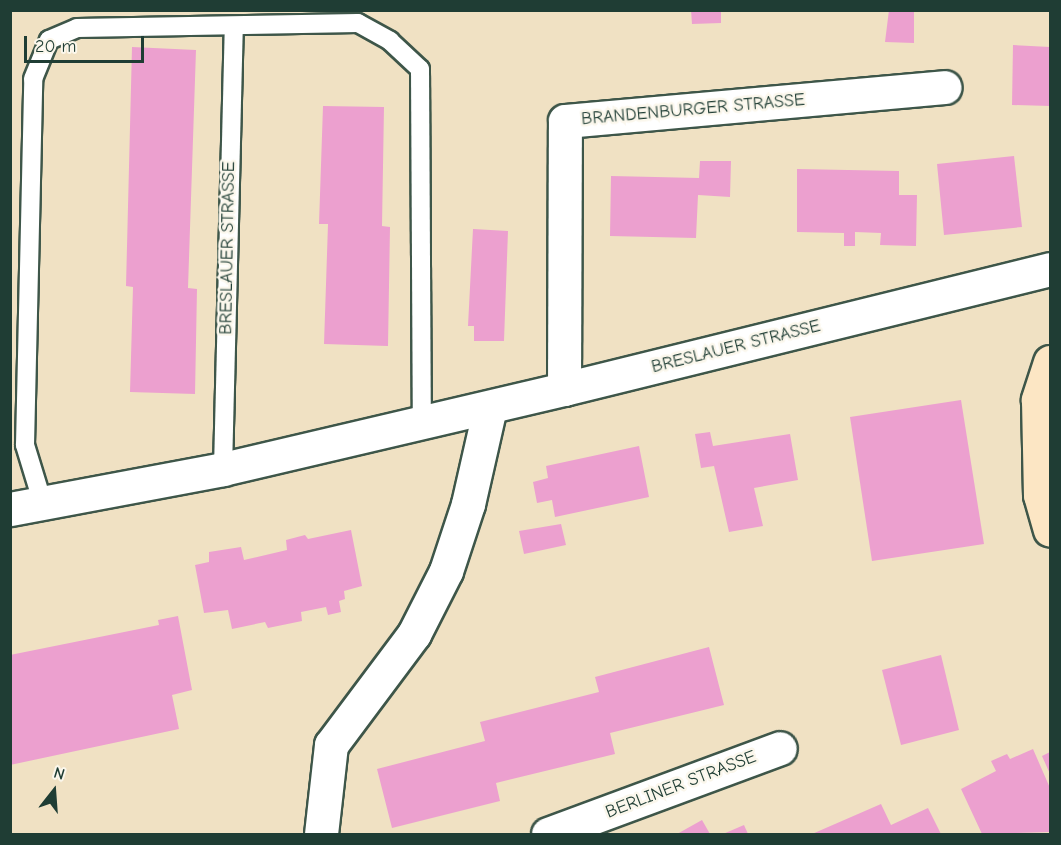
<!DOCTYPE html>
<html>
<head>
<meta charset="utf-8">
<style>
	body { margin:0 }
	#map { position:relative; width:1061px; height:845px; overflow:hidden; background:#f0e1c3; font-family:"Comic Neue",sans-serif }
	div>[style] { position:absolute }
	.building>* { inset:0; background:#eca0cf }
	.roads { filter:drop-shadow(2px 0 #3e5649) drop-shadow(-2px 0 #3e5649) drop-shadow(0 2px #3e5649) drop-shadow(0 -2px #3e5649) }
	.lane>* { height:18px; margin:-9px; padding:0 9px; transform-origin:9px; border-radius:9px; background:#fff }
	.street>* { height:33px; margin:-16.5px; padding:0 16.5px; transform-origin:16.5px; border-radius:16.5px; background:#fff }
	.secondary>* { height:33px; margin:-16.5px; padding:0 16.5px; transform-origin:16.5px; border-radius:16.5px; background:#fce6c4 }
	span { translate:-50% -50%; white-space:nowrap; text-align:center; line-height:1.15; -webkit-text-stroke:5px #fbf7ec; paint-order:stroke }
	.street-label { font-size:18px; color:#1f3d34 }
	.frame { position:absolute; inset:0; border:12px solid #1f3d34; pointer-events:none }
	.north { position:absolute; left:24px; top:761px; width:60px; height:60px; -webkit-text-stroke:4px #fbf7ec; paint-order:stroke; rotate:17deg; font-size:16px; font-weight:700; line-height:24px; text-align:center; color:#1f3d34 }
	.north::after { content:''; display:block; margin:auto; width:21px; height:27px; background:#1f3d34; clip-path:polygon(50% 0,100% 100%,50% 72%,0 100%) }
	.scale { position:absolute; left:24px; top:36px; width:120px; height:27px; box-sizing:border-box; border:3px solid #1f3d34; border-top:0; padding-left:8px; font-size:18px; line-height:21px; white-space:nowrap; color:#1f3d34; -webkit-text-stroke:4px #fbf7ec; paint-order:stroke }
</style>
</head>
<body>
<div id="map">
	<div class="building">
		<div style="clip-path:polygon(691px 10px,721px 10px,721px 23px,692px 24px)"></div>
		<div style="clip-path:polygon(889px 10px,914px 10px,914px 43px,885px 42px)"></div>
		<div style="clip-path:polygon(1013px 45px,1050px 47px,1050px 106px,1012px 105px)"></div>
		<div style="clip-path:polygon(132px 47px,196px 50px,188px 288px,197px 289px,195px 394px,130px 392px,133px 287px,126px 286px)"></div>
		<div style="clip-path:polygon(323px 106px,384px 107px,382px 226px,390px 227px,388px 346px,324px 344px,328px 224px,319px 224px)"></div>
		<div style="clip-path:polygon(1014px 156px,1022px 227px,944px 235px,937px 164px)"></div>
		<div style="clip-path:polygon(700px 161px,731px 161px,730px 197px,698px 195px,696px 238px,610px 236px,611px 176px,699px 178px)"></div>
		<div style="clip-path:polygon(797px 169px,899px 171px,899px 195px,917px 195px,916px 246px,880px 245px,881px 233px,855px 232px,855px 246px,844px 246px,844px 233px,797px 232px)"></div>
		<div style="clip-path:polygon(473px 229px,508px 231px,504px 341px,474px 341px,474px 326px,468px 326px)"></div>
		<div style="clip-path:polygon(961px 400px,984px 544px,872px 561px,850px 417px)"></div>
		<div style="clip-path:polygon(710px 432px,713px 446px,790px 434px,798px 480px,754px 488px,763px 526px,729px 532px,714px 466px,701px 468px,695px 434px)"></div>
		<div style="clip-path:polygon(639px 446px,649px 497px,555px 517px,552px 500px,537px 503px,533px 482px,548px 478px,546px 466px)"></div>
		<div style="clip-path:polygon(561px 524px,566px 545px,524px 554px,519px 531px)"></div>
		<div style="clip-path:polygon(351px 530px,362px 586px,344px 591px,345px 599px,339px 601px,341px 612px,328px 615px,326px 607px,301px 612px,302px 621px,268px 628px,265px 622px,232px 629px,228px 610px,204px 613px,195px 565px,209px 562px,209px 552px,241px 547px,244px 560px,287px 550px,286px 540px,305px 535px,308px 539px)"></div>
		<div style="clip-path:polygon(178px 616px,192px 690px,172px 695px,179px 729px,10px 765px,10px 655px,159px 625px,158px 620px)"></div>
		<div style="clip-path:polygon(709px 647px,724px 705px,610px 733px,615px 754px,496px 783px,500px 801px,392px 828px,377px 769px,485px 741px,480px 722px,599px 692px,595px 677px)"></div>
		<div style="clip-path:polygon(941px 655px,959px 730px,901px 745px,882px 670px)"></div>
		<div style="clip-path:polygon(1033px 749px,1050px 788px,1050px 832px,982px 834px,961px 789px,996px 771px,991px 761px,1007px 754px,1010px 759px)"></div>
		<div style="clip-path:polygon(1050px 752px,1050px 774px,1042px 756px)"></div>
		<div style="clip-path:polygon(881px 804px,891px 825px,928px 808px,941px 834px,812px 834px)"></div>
		<div style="clip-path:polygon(702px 820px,710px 834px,677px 834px)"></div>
		<div style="clip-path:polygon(744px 825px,748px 834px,723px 834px)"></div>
	</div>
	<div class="roads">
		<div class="lane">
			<div style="left:223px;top:469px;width:443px;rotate:-88.6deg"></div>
			<div style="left:43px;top:504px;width:62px;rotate:-107deg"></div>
			<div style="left:25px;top:445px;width:366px;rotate:-88.7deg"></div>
			<div style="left:33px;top:79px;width:42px;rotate:-67.7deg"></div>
			<div style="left:49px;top:40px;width:30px;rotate:-23deg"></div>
			<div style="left:77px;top:28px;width:281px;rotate:-1deg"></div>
			<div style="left:358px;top:23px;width:37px;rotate:29deg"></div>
			<div style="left:390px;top:41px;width:41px;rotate:43deg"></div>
			<div style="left:420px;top:69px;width:353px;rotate:89.7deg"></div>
		</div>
		<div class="street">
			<div style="left:564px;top:389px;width:268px;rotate:-89.8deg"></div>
			<div style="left:565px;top:121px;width:381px;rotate:-5.1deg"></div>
			<div style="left:10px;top:509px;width:217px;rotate:-10.6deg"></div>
			<div style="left:223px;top:469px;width:350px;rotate:-13.2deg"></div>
			<div style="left:564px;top:389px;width:501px;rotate:-13.87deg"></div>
			<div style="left:321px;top:834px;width:90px;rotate:-83.6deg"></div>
			<div style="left:331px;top:745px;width:139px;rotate:-53.2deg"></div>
			<div style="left:414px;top:634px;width:71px;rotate:-63.1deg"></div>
			<div style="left:446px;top:571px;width:71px;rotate:-71.8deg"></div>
			<div style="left:468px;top:504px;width:99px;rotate:-77.2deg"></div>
			<div style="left:548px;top:834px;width:247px;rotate:-20.3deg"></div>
		</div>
		<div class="secondary">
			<div style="left:1050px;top:362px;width:40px;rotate:108deg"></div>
			<div style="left:1038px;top:400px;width:95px;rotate:88.8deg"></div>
			<div style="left:1040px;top:495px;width:36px;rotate:74deg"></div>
		</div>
	</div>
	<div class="street-label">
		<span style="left:693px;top:110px;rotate:-5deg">BRANDENBURGER STRASSE</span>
		<span style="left:228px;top:248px;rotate:-89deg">BRESLAUER STRASSE</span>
		<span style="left:736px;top:347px;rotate:-14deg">BRESLAUER STRASSE</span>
		<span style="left:681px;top:785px;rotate:-21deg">BERLINER STRASSE</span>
	</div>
	<div class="frame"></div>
	<div class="north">N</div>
	<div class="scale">20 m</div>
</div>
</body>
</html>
